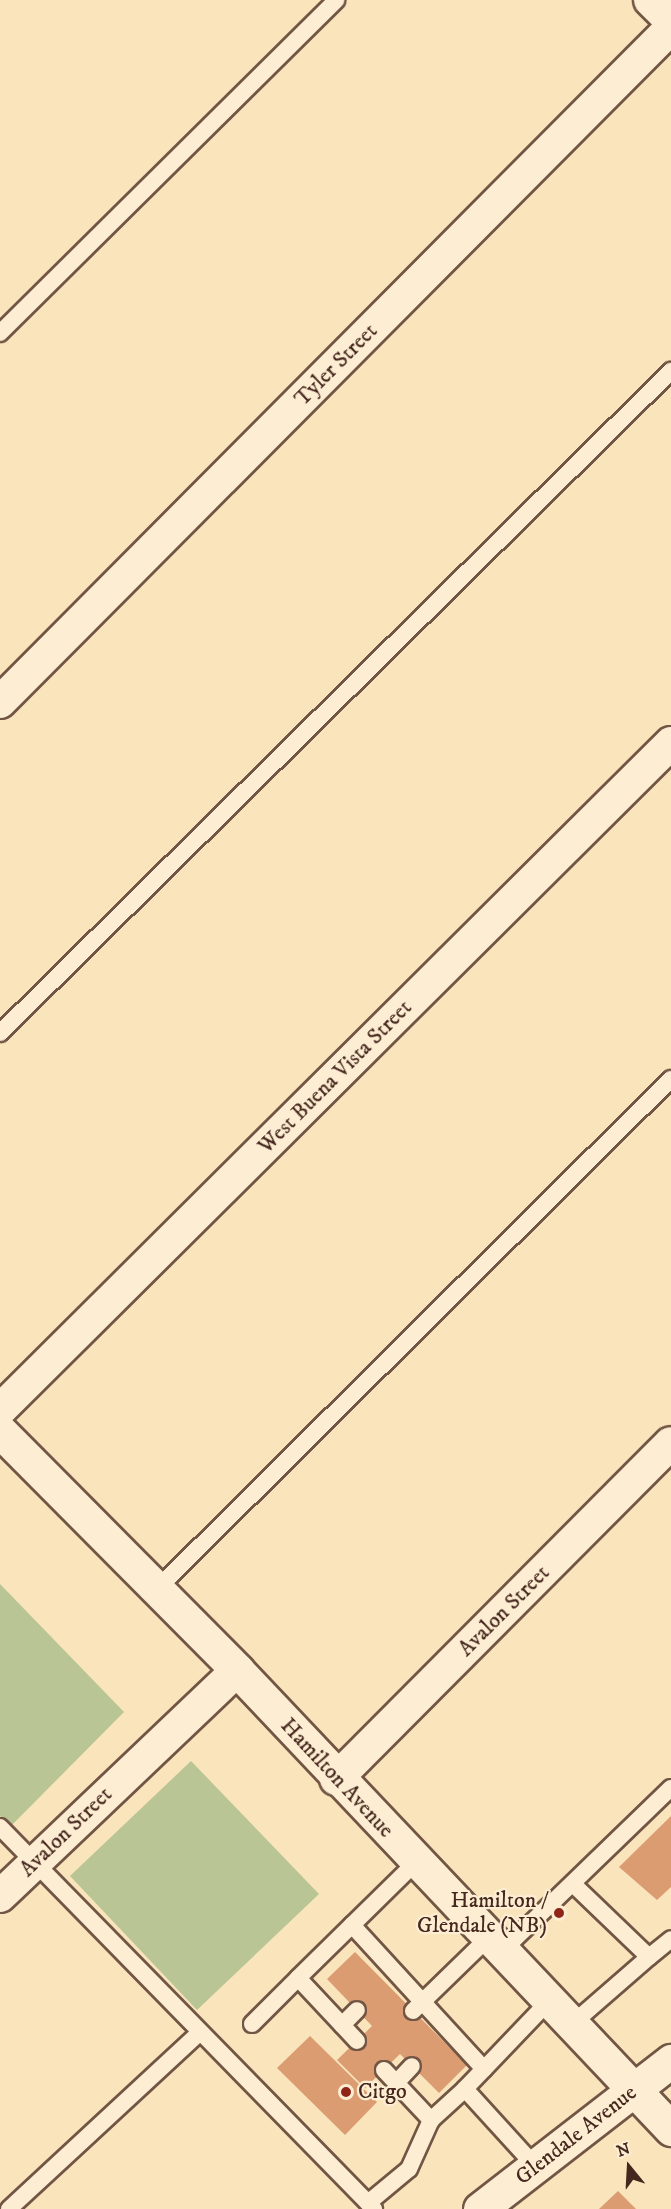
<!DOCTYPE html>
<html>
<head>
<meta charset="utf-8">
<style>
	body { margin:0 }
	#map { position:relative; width:671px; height:2209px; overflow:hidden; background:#fae4bc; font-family:"IM FELL DW Pica",serif }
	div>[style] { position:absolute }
	.green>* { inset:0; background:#b9c594 }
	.building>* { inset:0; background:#db9c72 }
	.roads { filter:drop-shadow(2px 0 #725645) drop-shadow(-2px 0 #725645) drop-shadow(0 2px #725645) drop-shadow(0 -2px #725645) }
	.lane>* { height:16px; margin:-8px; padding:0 8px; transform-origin:8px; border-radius:8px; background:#fcedd3 }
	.street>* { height:32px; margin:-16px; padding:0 16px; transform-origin:16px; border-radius:16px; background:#fcedd3 }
	.secondary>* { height:33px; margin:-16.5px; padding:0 16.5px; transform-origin:16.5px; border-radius:16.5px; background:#fcedd3 }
	.dots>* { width:16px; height:16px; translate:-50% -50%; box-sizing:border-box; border:3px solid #fcedd3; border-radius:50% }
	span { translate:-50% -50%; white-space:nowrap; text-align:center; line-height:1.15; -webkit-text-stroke:4.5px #fcedd3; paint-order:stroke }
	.street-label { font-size:22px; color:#45271d }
	.poi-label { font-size:22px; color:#45271d }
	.right { translate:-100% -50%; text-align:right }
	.left { translate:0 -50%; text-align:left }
	.north { position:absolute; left:599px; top:2137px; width:60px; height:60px; -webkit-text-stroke:4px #fcedd3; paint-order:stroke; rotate:342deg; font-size:16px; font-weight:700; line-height:24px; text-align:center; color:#45271d }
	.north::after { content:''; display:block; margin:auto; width:21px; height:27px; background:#45271d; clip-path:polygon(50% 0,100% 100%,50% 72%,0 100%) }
</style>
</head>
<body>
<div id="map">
	<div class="green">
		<div style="clip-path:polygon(0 1584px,124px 1712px,10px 1827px,0 1816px)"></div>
		<div style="clip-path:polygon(191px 1761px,319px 1894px,197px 2010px,70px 1876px)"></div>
	</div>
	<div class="building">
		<div style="clip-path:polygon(671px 1816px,671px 1887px,657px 1900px,619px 1867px)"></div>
		<div style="clip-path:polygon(355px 1952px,467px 2065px,439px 2093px,400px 2054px,365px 2088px,337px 2060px,372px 2026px,327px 1979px)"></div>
		<div style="clip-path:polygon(310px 2036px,377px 2102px,345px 2135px,277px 2068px)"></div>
		<div style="clip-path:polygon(618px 2191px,636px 2209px,599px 2209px)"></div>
	</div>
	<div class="roads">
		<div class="lane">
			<div style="left:0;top:333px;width:473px;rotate:-44.7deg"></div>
			<div style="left:0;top:1033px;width:943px;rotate:-44.61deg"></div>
			<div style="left:157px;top:1589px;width:724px;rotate:-44.78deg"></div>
			<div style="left:0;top:1827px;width:535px;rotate:45.61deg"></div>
			<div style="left:573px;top:1884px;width:105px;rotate:43.8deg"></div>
			<div style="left:649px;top:1957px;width:28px;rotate:-39deg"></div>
			<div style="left:352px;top:1925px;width:90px;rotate:-44.5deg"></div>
			<div style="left:501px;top:1952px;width:236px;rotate:-44deg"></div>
			<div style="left:413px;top:2011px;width:105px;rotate:-44.2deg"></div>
			<div style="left:252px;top:2024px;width:65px;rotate:-45deg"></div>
			<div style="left:572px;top:2024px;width:102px;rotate:-41deg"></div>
			<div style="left:342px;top:2025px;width:21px;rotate:-45deg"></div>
			<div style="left:357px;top:2041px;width:86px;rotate:-133.1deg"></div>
			<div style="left:298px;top:1978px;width:76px;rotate:-44.5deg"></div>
			<div style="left:352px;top:1925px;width:195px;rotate:47.5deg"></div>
			<div style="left:484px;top:2069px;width:28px;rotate:134deg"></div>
			<div style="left:484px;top:2069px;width:94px;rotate:-46.3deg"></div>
			<div style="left:384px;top:2070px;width:69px;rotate:46.8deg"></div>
			<div style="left:396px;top:2083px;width:23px;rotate:-47deg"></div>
			<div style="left:368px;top:2203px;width:53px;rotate:-39.7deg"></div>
			<div style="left:409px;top:2169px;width:54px;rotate:-65.8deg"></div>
			<div style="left:431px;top:2120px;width:46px;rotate:-42.4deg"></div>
			<div style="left:465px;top:2089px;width:104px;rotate:47.7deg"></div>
			<div style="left:9px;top:2209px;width:260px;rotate:-42.8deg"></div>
		</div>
		<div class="street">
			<div style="left:650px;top:0;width:30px;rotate:45deg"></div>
			<div style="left:0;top:702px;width:951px;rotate:-45.13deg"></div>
			<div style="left:0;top:1410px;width:946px;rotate:-44.83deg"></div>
			<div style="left:336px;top:1779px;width:474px;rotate:-45.1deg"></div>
			<div style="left:0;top:1896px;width:327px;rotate:-43.6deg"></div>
		</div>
		<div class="secondary">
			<div style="left:0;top:1431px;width:337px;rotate:45.2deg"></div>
			<div style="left:237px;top:1670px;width:632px;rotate:46.6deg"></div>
			<div style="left:480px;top:2209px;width:242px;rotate:-37.8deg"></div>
		</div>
	</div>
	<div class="dots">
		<div style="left:559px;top:1913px;background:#8f2418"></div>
		<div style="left:346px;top:2092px;background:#8f2418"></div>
	</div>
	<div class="street-label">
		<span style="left:336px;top:365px;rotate:-45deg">Tyler Street</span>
		<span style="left:335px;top:1077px;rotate:-45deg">West Buena Vista Street</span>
		<span style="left:504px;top:1611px;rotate:-45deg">Avalon Street</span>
		<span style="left:337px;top:1778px;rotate:47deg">Hamilton Avenue</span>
		<span style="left:66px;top:1832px;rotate:-44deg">Avalon Street</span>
		<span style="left:576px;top:2135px;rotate:-38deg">Glendale Avenue</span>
	</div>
	<div class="poi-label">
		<span class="right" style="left:547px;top:1913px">Hamilton /<br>Glendale (NB)</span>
		<span class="left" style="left:358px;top:2092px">Citgo</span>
	</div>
	<div class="north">N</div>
</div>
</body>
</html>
